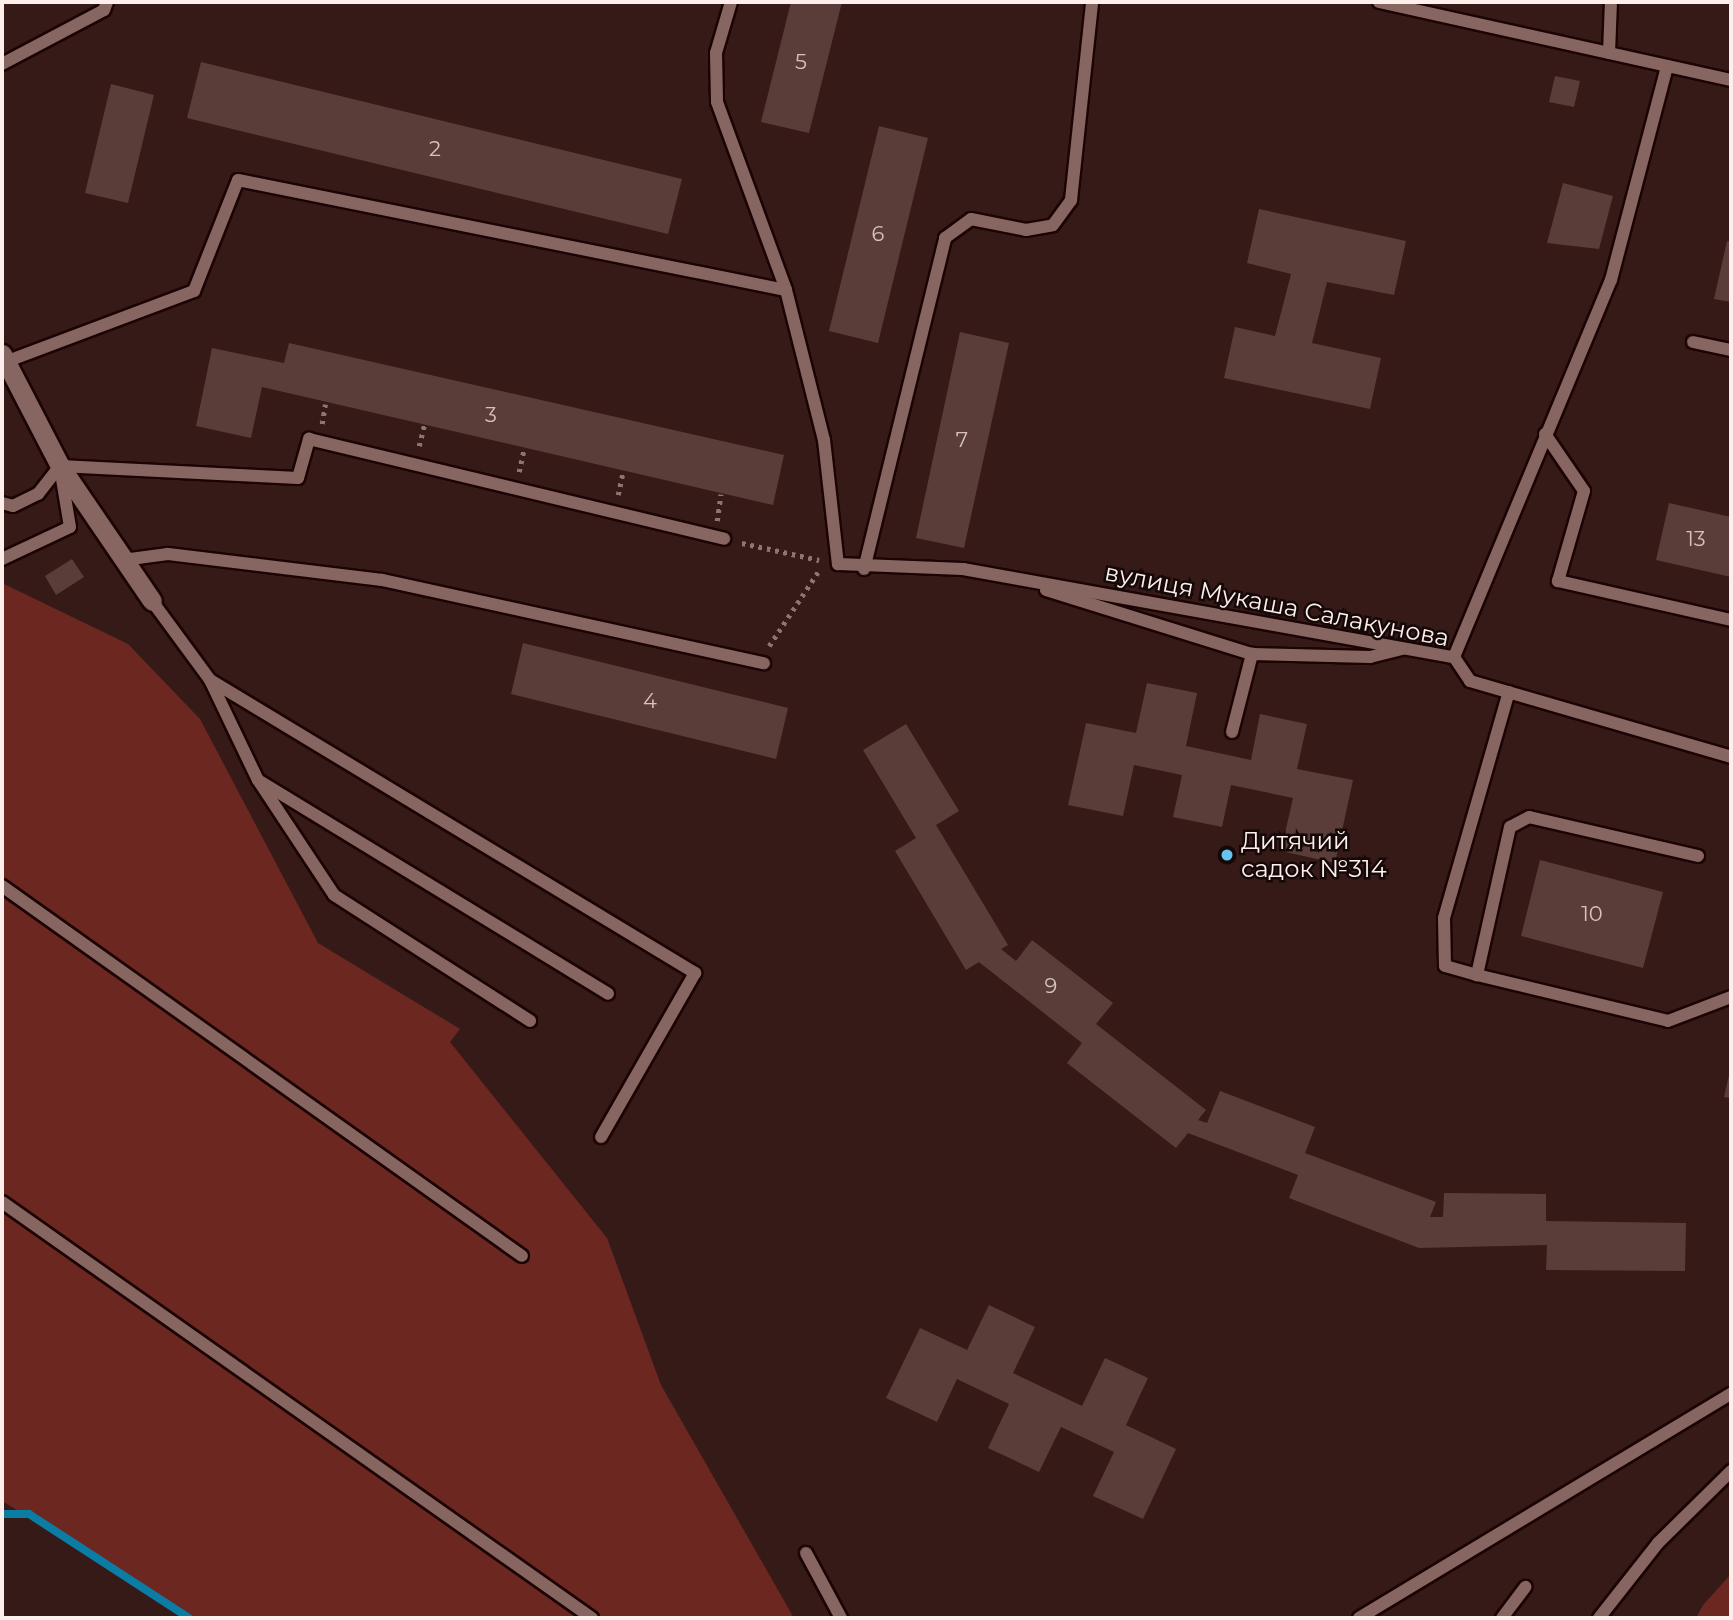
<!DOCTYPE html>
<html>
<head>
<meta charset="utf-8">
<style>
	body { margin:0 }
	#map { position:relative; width:1733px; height:1620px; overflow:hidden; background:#351a17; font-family:Montserrat,sans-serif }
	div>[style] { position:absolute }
	.green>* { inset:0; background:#6c2721 }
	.stream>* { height:8px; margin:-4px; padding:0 4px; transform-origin:4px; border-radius:4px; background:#0b7ca3 }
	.building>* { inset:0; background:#5a3d39 }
	.path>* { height:4.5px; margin-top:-2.25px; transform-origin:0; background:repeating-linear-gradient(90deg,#8c7573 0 3.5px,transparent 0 8.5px) }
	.roads { filter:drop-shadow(2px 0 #1b0403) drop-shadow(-2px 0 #1b0403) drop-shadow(0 2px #1b0403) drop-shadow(0 -2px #1b0403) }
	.service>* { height:12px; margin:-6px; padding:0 6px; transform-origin:6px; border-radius:6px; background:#876662 }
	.minor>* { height:19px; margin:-9.5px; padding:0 9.5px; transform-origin:9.5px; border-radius:9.5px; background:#876662 }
	.dots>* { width:19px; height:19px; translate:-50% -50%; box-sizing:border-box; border:4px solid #140907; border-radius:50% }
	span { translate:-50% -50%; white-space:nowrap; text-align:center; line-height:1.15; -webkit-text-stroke:5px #140907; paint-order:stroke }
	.number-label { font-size:21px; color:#d5c2bf }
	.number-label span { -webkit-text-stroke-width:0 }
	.street-label { font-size:24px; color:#feeeec }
	.poi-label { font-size:24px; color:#feeeec }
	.left { translate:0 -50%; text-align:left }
	.frame { position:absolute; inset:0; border:4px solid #feeeec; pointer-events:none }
</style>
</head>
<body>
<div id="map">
	<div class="green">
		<div style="clip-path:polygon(2px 583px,128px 644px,200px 719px,318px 943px,460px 1029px,450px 1042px,607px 1238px,661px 1385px,794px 1618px,195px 1618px,2px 1501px)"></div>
		<div style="clip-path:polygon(1731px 1574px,1731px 1618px,1696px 1618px,1703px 1605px)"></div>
	</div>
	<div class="stream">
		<div style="left:2px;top:1514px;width:27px"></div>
		<div style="left:29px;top:1514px;width:191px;rotate:33deg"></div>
	</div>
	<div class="building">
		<div style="clip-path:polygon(791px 2px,842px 2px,809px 133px,761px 122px)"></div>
		<div style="clip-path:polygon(201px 62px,682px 179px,668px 234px,187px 118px)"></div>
		<div style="clip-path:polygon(1555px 76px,1580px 81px,1574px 107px,1549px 102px)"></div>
		<div style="clip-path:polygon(111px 84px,154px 95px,128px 203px,85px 193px)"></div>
		<div style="clip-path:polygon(879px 126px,928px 138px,878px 343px,829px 331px)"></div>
		<div style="clip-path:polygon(1563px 183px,1613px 196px,1599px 249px,1547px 243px)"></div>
		<div style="clip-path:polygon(1259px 209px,1406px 241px,1394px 295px,1327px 282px,1312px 343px,1381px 358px,1370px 409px,1224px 378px,1235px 327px,1275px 336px,1291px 274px,1247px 263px)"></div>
		<div style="clip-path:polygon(1727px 241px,1731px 242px,1731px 302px,1714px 299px)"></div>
		<div style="clip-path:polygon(960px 332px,1009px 343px,964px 548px,916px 538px)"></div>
		<div style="clip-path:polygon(289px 343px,784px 455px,773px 505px,262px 387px,251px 438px,196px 426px,212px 348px,284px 363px)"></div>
		<div style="clip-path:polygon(1669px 503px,1731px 517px,1731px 577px,1656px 560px)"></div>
		<div style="clip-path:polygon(72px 559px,84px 577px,56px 595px,45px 576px)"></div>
		<div style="clip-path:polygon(523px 643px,788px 708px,776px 759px,511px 694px)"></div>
		<div style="clip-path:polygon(1147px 683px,1197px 693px,1186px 746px,1251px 760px,1260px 714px,1307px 724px,1297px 769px,1353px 780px,1335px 863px,1281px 851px,1293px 798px,1231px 785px,1222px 827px,1173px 817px,1182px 775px,1134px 765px,1123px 816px,1068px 805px,1086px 723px,1136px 733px)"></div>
		<div style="clip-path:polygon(906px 724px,959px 811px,936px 825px,1008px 945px,1001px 949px,1016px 961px,1032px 940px,1113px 1003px,1096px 1024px,1206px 1110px,1198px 1120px,1207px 1123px,1220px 1091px,1315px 1127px,1305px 1153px,1436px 1202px,1430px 1217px,1443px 1217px,1444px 1193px,1546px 1194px,1546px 1221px,1686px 1223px,1685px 1271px,1546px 1270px,1547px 1245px,1419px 1248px,1289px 1198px,1298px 1175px,1188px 1133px,1176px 1148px,1067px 1063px,1082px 1043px,979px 962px,966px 970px,895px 851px,916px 838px,863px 750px)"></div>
		<div style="clip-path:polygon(1540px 860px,1663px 892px,1643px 968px,1521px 936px)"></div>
		<div style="clip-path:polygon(1730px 1071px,1731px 1071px,1731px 1098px,1724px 1097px)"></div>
		<div style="clip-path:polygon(989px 1305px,1035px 1327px,1013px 1373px,1082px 1406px,1105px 1358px,1148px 1378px,1126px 1425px,1176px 1449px,1143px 1519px,1093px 1496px,1114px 1452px,1061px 1427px,1039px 1472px,988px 1448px,1009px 1404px,957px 1379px,937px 1422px,886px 1398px,920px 1328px,967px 1350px)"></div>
	</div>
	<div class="path">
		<div style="left:322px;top:424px;width:20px;rotate:-81deg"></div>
		<div style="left:419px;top:446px;width:21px;rotate:-76deg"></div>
		<div style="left:519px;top:472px;width:24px;rotate:-78deg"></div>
		<div style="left:618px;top:495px;width:24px;rotate:-78deg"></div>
		<div style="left:717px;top:521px;width:27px;rotate:-82deg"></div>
		<div style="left:742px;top:543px;width:79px;rotate:12.4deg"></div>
		<div style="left:769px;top:646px;width:92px;rotate:-56.5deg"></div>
	</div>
	<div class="roads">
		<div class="service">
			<div style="left:731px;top:2px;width:53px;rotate:106.4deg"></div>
			<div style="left:716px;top:53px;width:49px;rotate:88.8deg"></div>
			<div style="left:717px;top:102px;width:200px;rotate:69.8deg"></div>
			<div style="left:786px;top:290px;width:155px;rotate:75.8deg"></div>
			<div style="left:824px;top:440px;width:125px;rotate:83.6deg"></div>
			<div style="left:838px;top:564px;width:125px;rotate:2.3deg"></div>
			<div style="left:963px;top:569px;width:499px;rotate:10.2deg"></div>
			<div style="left:1454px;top:657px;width:29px;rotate:56deg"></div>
			<div style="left:1470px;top:681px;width:272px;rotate:16.2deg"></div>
			<div style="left:1379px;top:2px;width:361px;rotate:12.5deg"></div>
			<div style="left:1609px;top:53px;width:51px;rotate:-87.8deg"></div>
			<div style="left:2px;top:64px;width:115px;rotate:-27.9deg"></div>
			<div style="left:104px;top:10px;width:9px;rotate:-69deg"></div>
			<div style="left:1693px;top:342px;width:39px;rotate:12deg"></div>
			<div style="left:5px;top:362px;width:202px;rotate:-20.6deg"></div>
			<div style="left:194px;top:291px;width:119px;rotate:-68.4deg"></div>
			<div style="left:238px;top:180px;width:559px;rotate:11.35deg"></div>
			<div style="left:1545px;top:434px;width:69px;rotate:55.6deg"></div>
			<div style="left:1584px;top:491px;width:94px;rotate:106.1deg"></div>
			<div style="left:1558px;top:581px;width:177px;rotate:12.7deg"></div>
			<div style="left:60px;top:466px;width:238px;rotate:2.9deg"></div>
			<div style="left:298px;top:478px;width:41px;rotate:-74.2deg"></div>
			<div style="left:309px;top:439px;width:427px;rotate:13.5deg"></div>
			<div style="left:2px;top:503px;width:11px;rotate:15deg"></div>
			<div style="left:13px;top:506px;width:28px;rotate:-26deg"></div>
			<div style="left:38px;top:494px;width:36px;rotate:-52deg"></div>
			<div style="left:2px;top:559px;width:75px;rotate:-25.2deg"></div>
			<div style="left:70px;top:527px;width:55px;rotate:-99.5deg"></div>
			<div style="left:123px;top:560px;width:45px;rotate:-7.6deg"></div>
			<div style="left:168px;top:554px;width:216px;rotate:6.9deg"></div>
			<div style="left:382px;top:580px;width:391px;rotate:12.3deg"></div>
			<div style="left:864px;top:569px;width:341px;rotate:-76.2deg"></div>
			<div style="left:945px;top:238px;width:32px;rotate:-36deg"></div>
			<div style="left:971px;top:219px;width:56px;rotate:11.3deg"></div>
			<div style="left:1026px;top:230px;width:27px;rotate:-10deg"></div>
			<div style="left:1053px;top:225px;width:31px;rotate:-54deg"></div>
			<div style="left:1071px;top:200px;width:199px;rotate:-83.9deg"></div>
			<div style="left:1046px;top:590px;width:216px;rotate:17.3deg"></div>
			<div style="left:1252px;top:654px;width:118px;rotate:1.5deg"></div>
			<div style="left:1370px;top:657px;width:34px;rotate:-14deg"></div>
			<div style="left:152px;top:601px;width:98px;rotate:53.7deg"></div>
			<div style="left:210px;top:680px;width:567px;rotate:31.14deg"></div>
			<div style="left:695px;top:973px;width:189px;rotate:119.8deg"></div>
			<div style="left:1454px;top:657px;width:408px;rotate:-67.4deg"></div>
			<div style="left:1611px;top:280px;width:221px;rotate:-75.3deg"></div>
			<div style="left:210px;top:680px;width:111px;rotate:64.4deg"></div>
			<div style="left:258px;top:780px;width:410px;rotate:31.4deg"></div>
			<div style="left:1232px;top:732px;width:81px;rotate:-75.6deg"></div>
			<div style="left:260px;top:783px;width:134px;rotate:56.5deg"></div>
			<div style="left:334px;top:895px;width:233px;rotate:32.7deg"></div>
			<div style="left:1698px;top:856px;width:173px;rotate:-167deg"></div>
			<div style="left:1529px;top:817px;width:21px;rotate:152deg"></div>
			<div style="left:1510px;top:827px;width:152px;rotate:102.6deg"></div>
			<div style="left:1477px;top:975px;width:196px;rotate:13.5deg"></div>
			<div style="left:1668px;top:1021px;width:67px;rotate:-20.9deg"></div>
			<div style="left:2px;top:886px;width:638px;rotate:35.43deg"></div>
			<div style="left:1477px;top:975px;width:33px;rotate:-164deg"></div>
			<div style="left:1445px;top:966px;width:48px;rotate:-91.2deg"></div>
			<div style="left:1444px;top:918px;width:235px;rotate:-74deg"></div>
			<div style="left:2px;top:1202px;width:722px;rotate:35.19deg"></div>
			<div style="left:806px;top:1553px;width:74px;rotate:61.7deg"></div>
			<div style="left:1359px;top:1618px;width:434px;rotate:-31.1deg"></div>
			<div style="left:1502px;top:1618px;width:39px;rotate:-53deg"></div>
			<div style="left:1599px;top:1618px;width:95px;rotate:-51.8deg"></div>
			<div style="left:1658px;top:1543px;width:103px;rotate:-44.6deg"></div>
		</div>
		<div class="minor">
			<div style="left:2px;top:354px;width:126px;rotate:62.6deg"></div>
			<div style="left:60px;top:466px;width:163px;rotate:55.7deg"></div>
		</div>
	</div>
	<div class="dots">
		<div style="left:1227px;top:855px;background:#66c4ef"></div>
	</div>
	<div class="number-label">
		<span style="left:801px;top:62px">5</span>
		<span style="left:435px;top:149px">2</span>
		<span style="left:878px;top:234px">6</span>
		<span style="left:491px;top:415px">3</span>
		<span style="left:962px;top:440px">7</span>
		<span style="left:1696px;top:539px">13</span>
		<span style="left:650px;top:701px">4</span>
		<span style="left:1592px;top:914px">10</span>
		<span style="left:1051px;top:986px">9</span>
	</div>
	<div class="street-label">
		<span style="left:1277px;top:605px;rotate:11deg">вулиця Мукаша Салакунова</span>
	</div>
	<div class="poi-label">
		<span class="left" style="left:1241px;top:855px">Дитячий<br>садок №314</span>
	</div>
	<div class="frame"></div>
</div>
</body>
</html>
